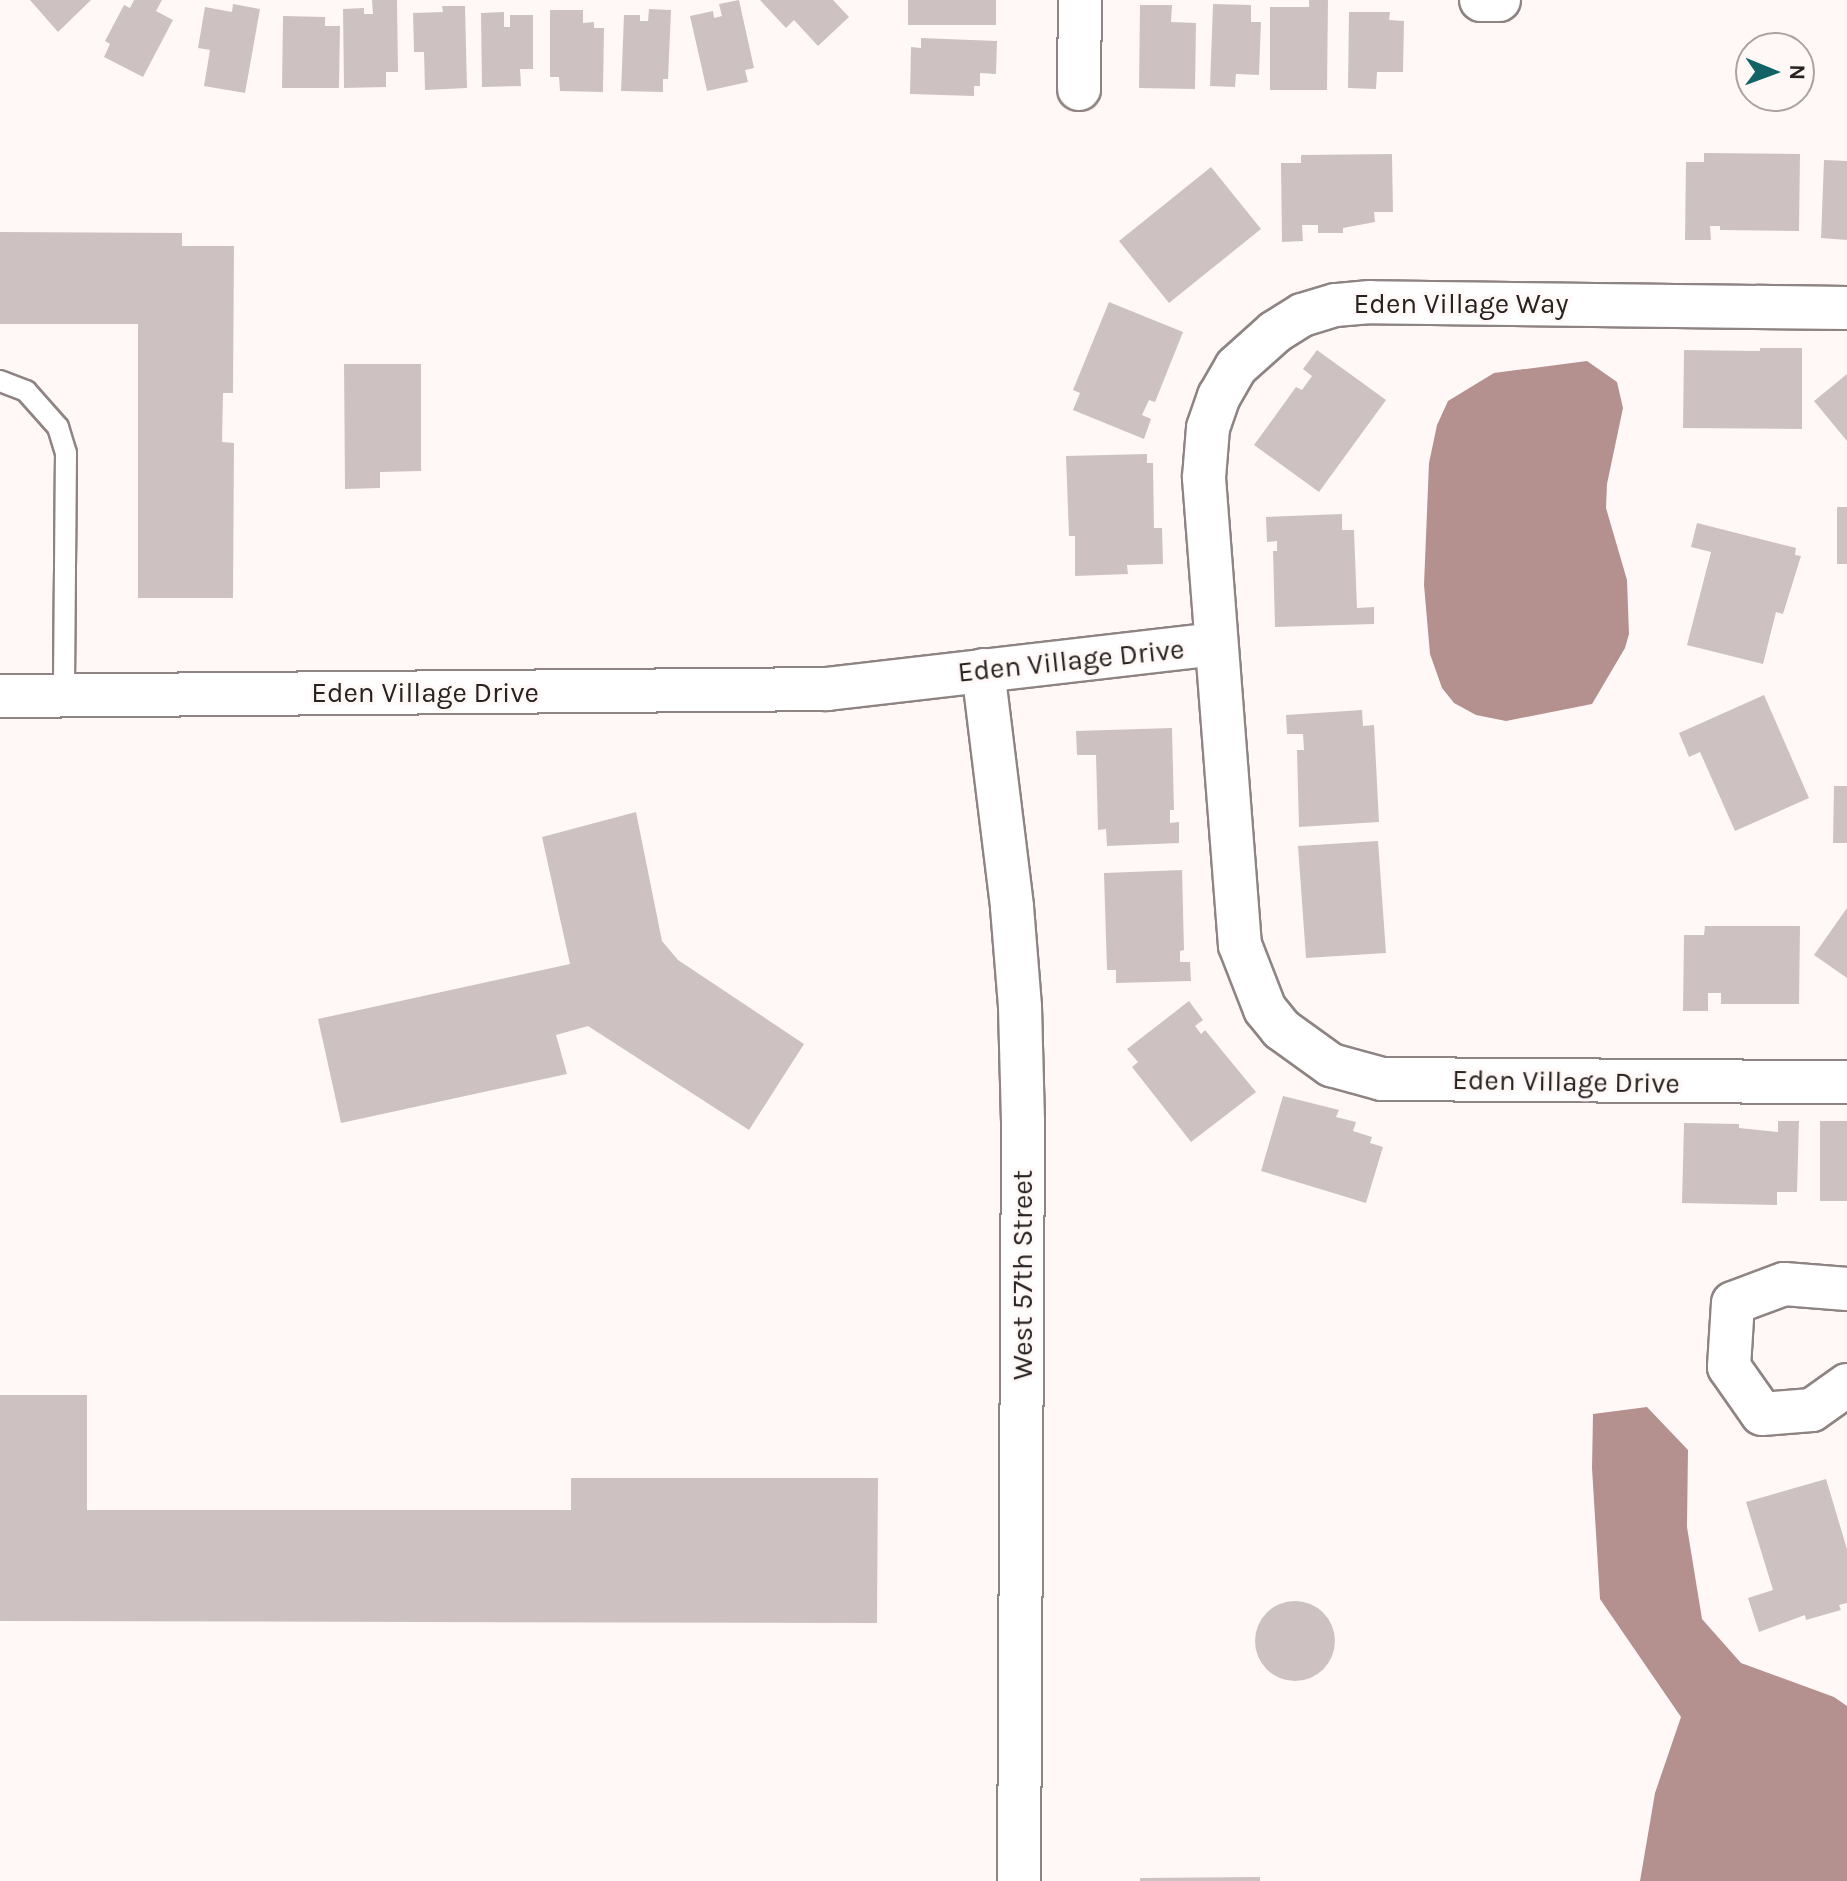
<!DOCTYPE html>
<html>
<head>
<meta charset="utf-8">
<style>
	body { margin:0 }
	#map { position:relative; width:1847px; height:1881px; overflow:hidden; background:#fff8f7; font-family:Karla,sans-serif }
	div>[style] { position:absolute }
	.water>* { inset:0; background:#b4918e }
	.building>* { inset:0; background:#cdc2c1 }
	.round { border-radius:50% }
	.roads { filter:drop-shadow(2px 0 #8e8483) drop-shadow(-2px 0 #8e8483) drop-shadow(0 2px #8e8483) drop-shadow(0 -2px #8e8483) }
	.service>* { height:20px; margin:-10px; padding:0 10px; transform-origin:10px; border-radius:10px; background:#fff }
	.minor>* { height:42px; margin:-21px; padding:0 21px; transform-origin:21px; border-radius:21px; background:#fff }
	span { translate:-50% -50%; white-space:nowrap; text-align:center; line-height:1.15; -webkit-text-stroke:6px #fff8f7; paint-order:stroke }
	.street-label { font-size:28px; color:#272322 }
	.north { position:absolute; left:1735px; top:32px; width:80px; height:80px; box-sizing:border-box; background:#fff8f7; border:2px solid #a9a3a2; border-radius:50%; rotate:91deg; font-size:22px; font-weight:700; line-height:32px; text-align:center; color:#272322 }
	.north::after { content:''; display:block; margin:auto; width:28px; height:36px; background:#126365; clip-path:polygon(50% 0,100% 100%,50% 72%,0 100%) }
</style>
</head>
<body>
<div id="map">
	<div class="water">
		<div style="clip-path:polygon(1587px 361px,1617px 382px,1623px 408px,1607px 484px,1606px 508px,1627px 580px,1629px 634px,1625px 648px,1592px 704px,1506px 721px,1476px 715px,1454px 703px,1442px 688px,1430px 654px,1424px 585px,1429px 463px,1437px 425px,1448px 401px,1494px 373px)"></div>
		<div style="clip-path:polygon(1647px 1407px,1688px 1450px,1687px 1527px,1702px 1619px,1741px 1663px,1834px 1697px,1847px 1706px,1847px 1881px,1640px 1881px,1655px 1793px,1681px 1717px,1600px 1599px,1592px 1468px,1593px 1414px)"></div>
	</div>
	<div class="building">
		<div style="clip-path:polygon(30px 0,91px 0,58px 32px)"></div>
		<div style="clip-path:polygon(134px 0,162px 0,156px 11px,173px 20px,143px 77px,104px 57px,110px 44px,105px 41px,124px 5px,130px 8px)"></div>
		<div style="clip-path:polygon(372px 0,397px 0,398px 72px,386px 72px,386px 87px,344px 88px,343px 9px,364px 8px,364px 14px,373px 14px)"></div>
		<div style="clip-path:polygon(739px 0,754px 68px,745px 70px,748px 82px,707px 91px,690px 16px,713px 11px,714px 18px,722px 16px,719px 4px)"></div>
		<div style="clip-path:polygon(760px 0,833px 0,849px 17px,818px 46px,794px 20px,786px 28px)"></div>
		<div style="clip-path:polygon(908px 0,996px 0,996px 25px,908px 25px)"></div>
		<div style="clip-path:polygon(1309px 0,1328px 0,1327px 90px,1270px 90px,1270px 7px,1309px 7px)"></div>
		<div style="clip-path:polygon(233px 4px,260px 9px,245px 93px,204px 86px,210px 50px,198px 48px,205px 7px,232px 12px)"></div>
		<div style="clip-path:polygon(1213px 4px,1251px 5px,1251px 22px,1261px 22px,1259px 75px,1236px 74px,1235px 87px,1210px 86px)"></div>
		<div style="clip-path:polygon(1140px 5px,1172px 5px,1171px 22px,1196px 23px,1195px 89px,1139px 88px)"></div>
		<div style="clip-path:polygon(442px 6px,465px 6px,467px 88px,425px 90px,424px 52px,414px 52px,413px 13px,443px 12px)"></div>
		<div style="clip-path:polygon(649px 9px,671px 10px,668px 79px,663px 79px,663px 92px,621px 91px,624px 15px,640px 15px,640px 21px,648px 21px)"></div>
		<div style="clip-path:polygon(550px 10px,583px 10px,583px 23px,594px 22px,594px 28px,604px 28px,603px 92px,560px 91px,559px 77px,550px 77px)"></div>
		<div style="clip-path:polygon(504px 12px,504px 27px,510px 27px,510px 15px,533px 15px,533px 69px,520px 69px,521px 86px,482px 87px,481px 13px)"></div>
		<div style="clip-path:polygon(1349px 12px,1390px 12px,1389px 20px,1404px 21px,1403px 72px,1377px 72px,1376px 89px,1348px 88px)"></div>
		<div style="clip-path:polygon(283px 16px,325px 17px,325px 26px,340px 26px,339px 88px,282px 88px)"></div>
		<div style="clip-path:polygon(921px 38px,997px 41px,996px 74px,980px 73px,980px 86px,974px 86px,974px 96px,910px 94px,911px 47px,921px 48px)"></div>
		<div style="clip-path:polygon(1704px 153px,1800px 154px,1799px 231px,1720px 230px,1720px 226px,1710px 226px,1711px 240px,1685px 240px,1686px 162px,1704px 162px)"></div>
		<div style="clip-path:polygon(1392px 154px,1393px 212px,1374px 212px,1375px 222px,1343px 228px,1343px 233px,1318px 233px,1318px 225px,1302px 225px,1303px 241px,1282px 242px,1281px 163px,1301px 163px,1301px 155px)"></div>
		<div style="clip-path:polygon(1824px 160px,1847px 161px,1847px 240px,1821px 238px)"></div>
		<div style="clip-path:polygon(1211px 167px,1261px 229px,1169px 303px,1119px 241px)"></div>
		<div style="clip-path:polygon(0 232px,182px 233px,182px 246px,234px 246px,233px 393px,223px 393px,222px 442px,234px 443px,233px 598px,138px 598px,138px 324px,0 324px)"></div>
		<div style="clip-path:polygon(1109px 302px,1183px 332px,1155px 402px,1149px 400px,1142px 415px,1151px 419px,1144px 439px,1073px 410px,1080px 393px,1073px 390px)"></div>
		<div style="clip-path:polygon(1760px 348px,1802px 348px,1802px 429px,1683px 428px,1684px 350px,1760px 351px)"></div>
		<div style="clip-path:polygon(1317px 350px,1386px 400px,1319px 492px,1254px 445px,1296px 387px,1302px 390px,1312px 376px,1303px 369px)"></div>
		<div style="clip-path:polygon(344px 364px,421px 364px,421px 471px,380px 472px,380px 488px,345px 489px)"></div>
		<div style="clip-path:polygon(1847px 374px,1847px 441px,1814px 401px)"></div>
		<div style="clip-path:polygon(1147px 454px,1147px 463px,1153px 463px,1154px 528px,1162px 528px,1163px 564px,1127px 565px,1128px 574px,1075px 576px,1075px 536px,1069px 536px,1066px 456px)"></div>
		<div style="clip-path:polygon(1837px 507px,1847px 507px,1847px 564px,1837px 564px)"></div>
		<div style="clip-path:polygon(1342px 514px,1342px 530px,1354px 530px,1357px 608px,1374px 607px,1374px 624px,1275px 627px,1273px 551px,1277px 551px,1277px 541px,1267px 542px,1266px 517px)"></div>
		<div style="clip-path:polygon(1697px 523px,1796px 548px,1795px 555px,1801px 556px,1783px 614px,1776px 612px,1763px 664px,1687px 645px,1711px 552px,1691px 547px)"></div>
		<div style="clip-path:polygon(1764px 695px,1809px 798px,1735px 831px,1700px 752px,1689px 757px,1679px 733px)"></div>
		<div style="clip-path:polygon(1362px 710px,1363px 726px,1374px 725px,1379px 822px,1299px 827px,1297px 750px,1304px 750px,1303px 734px,1287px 734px,1286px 715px)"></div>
		<div style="clip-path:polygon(1172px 728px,1174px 810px,1170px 810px,1170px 823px,1179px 822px,1179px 843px,1107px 846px,1106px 829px,1098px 830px,1096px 755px,1077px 755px,1076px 731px)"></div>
		<div style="clip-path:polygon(1834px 786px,1847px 786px,1847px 843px,1833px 843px)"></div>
		<div style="clip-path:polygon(636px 812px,662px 941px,678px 960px,804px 1044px,749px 1130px,588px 1026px,556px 1035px,567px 1074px,341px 1123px,318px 1019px,570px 964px,542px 837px)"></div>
		<div style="clip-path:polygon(1378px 841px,1386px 953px,1306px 958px,1298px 846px)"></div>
		<div style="clip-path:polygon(1182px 870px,1184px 950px,1180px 951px,1180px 962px,1190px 962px,1191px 981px,1116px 983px,1116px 970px,1107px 970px,1104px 873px)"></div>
		<div style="clip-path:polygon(1847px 908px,1847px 978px,1814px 955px)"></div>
		<div style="clip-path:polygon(1705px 926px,1800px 926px,1799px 1004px,1721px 1004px,1721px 993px,1708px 993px,1708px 1011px,1683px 1011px,1684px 935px,1704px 935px)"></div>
		<div style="clip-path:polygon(1189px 1001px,1203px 1020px,1195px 1026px,1201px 1034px,1205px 1030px,1256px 1092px,1191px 1142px,1132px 1067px,1138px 1062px,1127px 1049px)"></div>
		<div style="clip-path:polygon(1283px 1096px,1339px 1110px,1336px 1117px,1356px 1122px,1353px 1131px,1372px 1137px,1370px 1143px,1383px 1147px,1366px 1203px,1261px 1171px)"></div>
		<div style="clip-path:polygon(1778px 1121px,1799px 1121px,1797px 1192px,1777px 1192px,1777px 1205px,1682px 1203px,1684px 1123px,1739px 1124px,1739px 1128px,1778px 1132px)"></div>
		<div style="clip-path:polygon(1820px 1121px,1847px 1121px,1847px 1201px,1820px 1201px)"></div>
		<div style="clip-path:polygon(0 1395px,87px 1395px,87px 1510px,571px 1510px,571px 1478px,878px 1478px,877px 1623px,0 1621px)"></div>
		<div style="clip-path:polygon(1826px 1479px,1847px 1549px,1847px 1603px,1839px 1605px,1841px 1610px,1806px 1620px,1805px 1615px,1759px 1632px,1748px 1598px,1773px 1590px,1746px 1502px)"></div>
		<div class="round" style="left:1255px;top:1601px;width:80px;height:80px"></div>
		<div style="clip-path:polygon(1260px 1877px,1260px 1881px,1140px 1881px,1140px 1878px)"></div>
	</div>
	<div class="roads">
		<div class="service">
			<div style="left:0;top:381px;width:28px;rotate:21deg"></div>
			<div style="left:26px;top:391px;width:48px;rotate:48.4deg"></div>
			<div style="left:58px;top:427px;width:27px;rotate:73deg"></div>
			<div style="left:66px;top:453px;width:243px;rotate:90.5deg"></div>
		</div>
		<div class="minor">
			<div style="left:1481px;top:0;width:18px"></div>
			<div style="left:1079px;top:89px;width:89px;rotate:-89.4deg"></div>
			<div style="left:1847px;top:308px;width:477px;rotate:-179.3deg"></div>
			<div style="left:1370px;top:302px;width:35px;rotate:175deg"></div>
			<div style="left:1335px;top:305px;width:34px;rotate:163deg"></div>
			<div style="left:1302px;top:315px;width:32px;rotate:148deg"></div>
			<div style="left:1275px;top:332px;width:52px;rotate:138.1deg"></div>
			<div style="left:1236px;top:367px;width:34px;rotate:120deg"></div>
			<div style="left:1219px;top:396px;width:34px;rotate:109deg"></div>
			<div style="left:1208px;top:428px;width:50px;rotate:94.6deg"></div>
			<div style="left:1204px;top:478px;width:468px;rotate:85.6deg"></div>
			<div style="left:1240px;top:945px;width:69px;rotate:68.7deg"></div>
			<div style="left:1265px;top:1009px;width:26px;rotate:51deg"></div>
			<div style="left:1281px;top:1029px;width:62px;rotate:35.8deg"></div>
			<div style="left:1331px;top:1065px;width:53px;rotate:15.4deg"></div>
			<div style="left:1382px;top:1079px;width:465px;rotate:0.4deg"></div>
			<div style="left:983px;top:670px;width:239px;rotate:83deg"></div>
			<div style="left:1012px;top:907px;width:100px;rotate:85.4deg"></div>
			<div style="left:1020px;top:1007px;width:115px;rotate:88.5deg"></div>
			<div style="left:1023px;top:1122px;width:759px;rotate:90.3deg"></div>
			<div style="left:0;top:696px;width:827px;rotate:-0.48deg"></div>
			<div style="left:827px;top:689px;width:391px;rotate:-6.6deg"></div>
			<div style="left:1847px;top:1289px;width:63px;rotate:-175.5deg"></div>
			<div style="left:1784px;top:1284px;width:54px;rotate:159.6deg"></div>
			<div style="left:1733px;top:1303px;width:64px;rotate:93.6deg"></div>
			<div style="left:1729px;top:1367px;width:57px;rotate:54.9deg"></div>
			<div style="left:1762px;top:1414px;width:50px;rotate:-4.6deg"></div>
			<div style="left:1812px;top:1410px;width:43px;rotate:-35.5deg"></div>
		</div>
	</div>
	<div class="street-label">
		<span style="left:1461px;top:304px">Eden Village Way</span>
		<span style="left:1071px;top:661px;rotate:-6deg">Eden Village Drive</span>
		<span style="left:425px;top:693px">Eden Village Drive</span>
		<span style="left:1566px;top:1082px;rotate:1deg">Eden Village Drive</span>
		<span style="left:1023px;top:1275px;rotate:-90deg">West 57th Street</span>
	</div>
	<div class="north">N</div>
</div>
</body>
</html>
